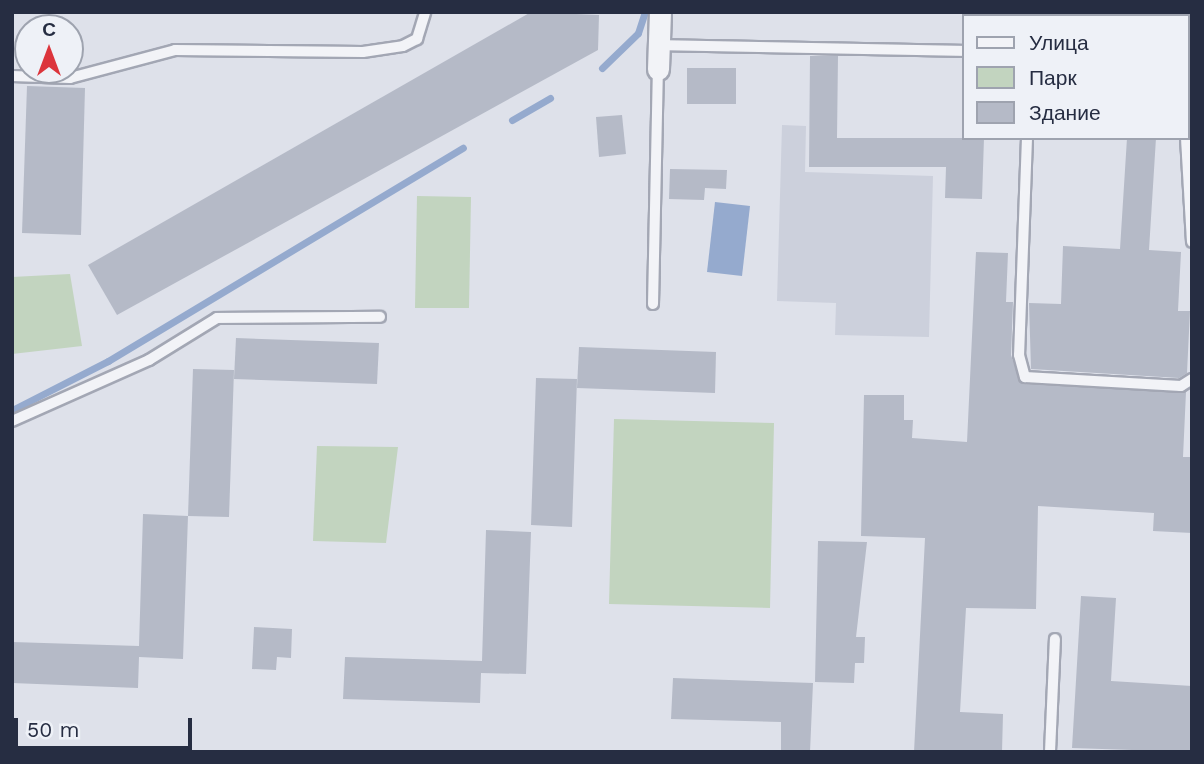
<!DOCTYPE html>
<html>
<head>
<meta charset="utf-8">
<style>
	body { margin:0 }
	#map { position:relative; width:1204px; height:764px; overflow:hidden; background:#dee1ea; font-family:"Work Sans",sans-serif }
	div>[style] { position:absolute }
	.built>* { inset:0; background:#ccd0dc }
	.green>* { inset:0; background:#c2d4bf }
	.water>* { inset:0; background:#95aace }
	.stream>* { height:7px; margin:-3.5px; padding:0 3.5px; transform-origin:3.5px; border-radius:3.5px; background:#95aace }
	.building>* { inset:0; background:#b5bac7 }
	.roads { filter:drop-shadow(2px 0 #a3a7b4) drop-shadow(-2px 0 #a3a7b4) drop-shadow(0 2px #a3a7b4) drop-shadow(0 -2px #a3a7b4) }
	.lane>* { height:10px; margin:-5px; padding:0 5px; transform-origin:5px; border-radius:5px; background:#f2f3f7 }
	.street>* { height:21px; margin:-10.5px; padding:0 10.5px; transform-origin:10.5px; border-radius:10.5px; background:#f2f3f7 }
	span { translate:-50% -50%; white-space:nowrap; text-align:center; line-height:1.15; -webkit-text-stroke:5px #eef1f7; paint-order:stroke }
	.frame { position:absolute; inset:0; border:14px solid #262d42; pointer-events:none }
	.legend { position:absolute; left:962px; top:14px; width:228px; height:126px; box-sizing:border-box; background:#eef1f7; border:2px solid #9ea3af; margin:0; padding:9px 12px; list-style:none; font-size:21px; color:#262d42 }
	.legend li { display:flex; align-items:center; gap:14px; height:35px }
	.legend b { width:35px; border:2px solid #9ea3af }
	.north { position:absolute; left:14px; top:14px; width:70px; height:70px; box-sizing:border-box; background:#eef1f7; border:2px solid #9ea3af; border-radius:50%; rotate:0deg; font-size:19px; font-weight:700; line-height:28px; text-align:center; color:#262d42 }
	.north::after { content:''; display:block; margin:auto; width:24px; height:32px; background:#dc353c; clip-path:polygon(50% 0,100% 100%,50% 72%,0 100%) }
	.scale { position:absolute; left:14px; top:718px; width:178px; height:32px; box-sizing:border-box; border:4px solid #262d42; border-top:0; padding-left:9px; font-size:21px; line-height:24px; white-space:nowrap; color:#262d42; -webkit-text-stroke:5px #eef1f7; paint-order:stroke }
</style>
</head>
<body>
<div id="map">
	<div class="built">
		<div style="clip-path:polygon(782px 125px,806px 126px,805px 172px,933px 176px,929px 337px,835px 335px,836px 303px,777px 301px)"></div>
	</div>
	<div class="green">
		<div style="clip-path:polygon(417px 196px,471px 197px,469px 308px,415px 308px)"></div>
		<div style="clip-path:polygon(70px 274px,82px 346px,12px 354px,12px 277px)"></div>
		<div style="clip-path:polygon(614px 419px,774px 423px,770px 608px,609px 604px)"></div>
		<div style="clip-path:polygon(317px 446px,398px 447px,386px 543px,313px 541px)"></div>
	</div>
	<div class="water">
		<div style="clip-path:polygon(715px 202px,750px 206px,742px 276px,707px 272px)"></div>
	</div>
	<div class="stream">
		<div style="left:602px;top:68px;width:50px;rotate:-44.2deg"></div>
		<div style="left:638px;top:33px;width:22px;rotate:-72deg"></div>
		<div style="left:512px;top:120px;width:44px;rotate:-30.1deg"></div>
		<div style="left:12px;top:410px;width:108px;rotate:-27deg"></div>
		<div style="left:108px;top:361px;width:414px;rotate:-31deg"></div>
	</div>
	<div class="building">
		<div style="clip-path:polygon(531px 12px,599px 15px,598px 50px,117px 315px,88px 265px)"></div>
		<div style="clip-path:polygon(810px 56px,838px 56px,837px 138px,984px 138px,982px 199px,945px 198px,946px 167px,809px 167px)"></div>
		<div style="clip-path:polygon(687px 68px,736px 68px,736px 104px,687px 104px)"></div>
		<div style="clip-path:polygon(27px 86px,85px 88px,81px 235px,22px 233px)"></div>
		<div style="clip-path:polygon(622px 115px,626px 154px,599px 157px,596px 117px)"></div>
		<div style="clip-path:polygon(1127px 138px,1156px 138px,1149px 250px,1181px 252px,1178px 311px,1190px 311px,1187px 373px,1179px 378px,1031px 369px,1029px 303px,1061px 304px,1063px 246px,1120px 249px)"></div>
		<div style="clip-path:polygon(670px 169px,727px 170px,726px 189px,705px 188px,704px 200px,669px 199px)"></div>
		<div style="clip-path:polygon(976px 252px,1008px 253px,1006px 302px,1013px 302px,1011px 355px,1021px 384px,1186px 392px,1183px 457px,1192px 457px,1192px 533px,1153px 531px,1154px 513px,1038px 506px,1036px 609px,966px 608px,960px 712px,1003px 714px,1002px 752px,914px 752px,925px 538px,861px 536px,864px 395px,904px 395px,904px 420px,913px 420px,912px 438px,967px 442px)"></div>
		<div style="clip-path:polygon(236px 338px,379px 343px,377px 384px,234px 379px)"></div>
		<div style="clip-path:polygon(579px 347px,716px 352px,715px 393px,577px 388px)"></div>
		<div style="clip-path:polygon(193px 369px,234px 370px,229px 517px,188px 516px)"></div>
		<div style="clip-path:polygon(536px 378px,577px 379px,572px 527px,531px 525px)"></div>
		<div style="clip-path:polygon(143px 514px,188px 516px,183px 659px,139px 657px,138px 688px,12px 683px,12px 642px,139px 646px)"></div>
		<div style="clip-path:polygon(486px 530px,531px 532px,526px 674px,481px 673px,480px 703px,343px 699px,345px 657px,482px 661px)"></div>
		<div style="clip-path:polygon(818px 541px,867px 542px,856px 637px,865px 637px,864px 663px,855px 663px,854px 683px,815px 682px)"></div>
		<div style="clip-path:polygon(1081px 596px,1116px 598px,1111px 681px,1192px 686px,1192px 752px,1072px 748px)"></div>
		<div style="clip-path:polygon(254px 627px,292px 629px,291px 658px,277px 657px,276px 670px,252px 669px)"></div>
		<div style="clip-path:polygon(673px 678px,813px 683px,810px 752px,781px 752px,781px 722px,671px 719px)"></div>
	</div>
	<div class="roads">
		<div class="lane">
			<div style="left:659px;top:45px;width:305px;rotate:1.1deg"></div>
			<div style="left:12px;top:76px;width:58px;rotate:2deg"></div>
			<div style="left:70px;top:78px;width:109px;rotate:-14.9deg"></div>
			<div style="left:175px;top:50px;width:188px;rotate:0.6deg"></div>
			<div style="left:363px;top:52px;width:40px;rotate:-8.5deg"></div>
			<div style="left:403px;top:46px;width:16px;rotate:-27deg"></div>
			<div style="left:417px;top:39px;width:28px;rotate:-73deg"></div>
			<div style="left:1027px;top:138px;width:217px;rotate:92.1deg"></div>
			<div style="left:1019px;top:355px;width:23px;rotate:75deg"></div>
			<div style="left:1025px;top:377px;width:156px;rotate:3.3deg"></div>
			<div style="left:1181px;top:386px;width:13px;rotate:-32deg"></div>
			<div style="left:1186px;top:138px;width:104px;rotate:86.7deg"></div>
			<div style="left:653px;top:304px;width:235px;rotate:-88.8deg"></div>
			<div style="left:12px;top:421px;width:150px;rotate:-24deg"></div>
			<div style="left:149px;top:360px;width:80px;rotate:-31.7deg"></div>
			<div style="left:217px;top:318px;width:163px;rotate:-0.4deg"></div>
			<div style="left:1050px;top:752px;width:113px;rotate:-87.5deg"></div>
		</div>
		<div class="street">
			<div style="left:658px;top:69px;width:57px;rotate:-88deg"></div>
		</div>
	</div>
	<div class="frame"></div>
	<ul class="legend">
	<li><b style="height:9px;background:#f2f3f7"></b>Улица</li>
	<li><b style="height:19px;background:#c2d4bf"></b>Парк</li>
	<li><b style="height:19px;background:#b5bac7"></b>Здание</li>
	</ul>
	<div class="north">С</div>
	<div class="scale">50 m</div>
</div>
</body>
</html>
